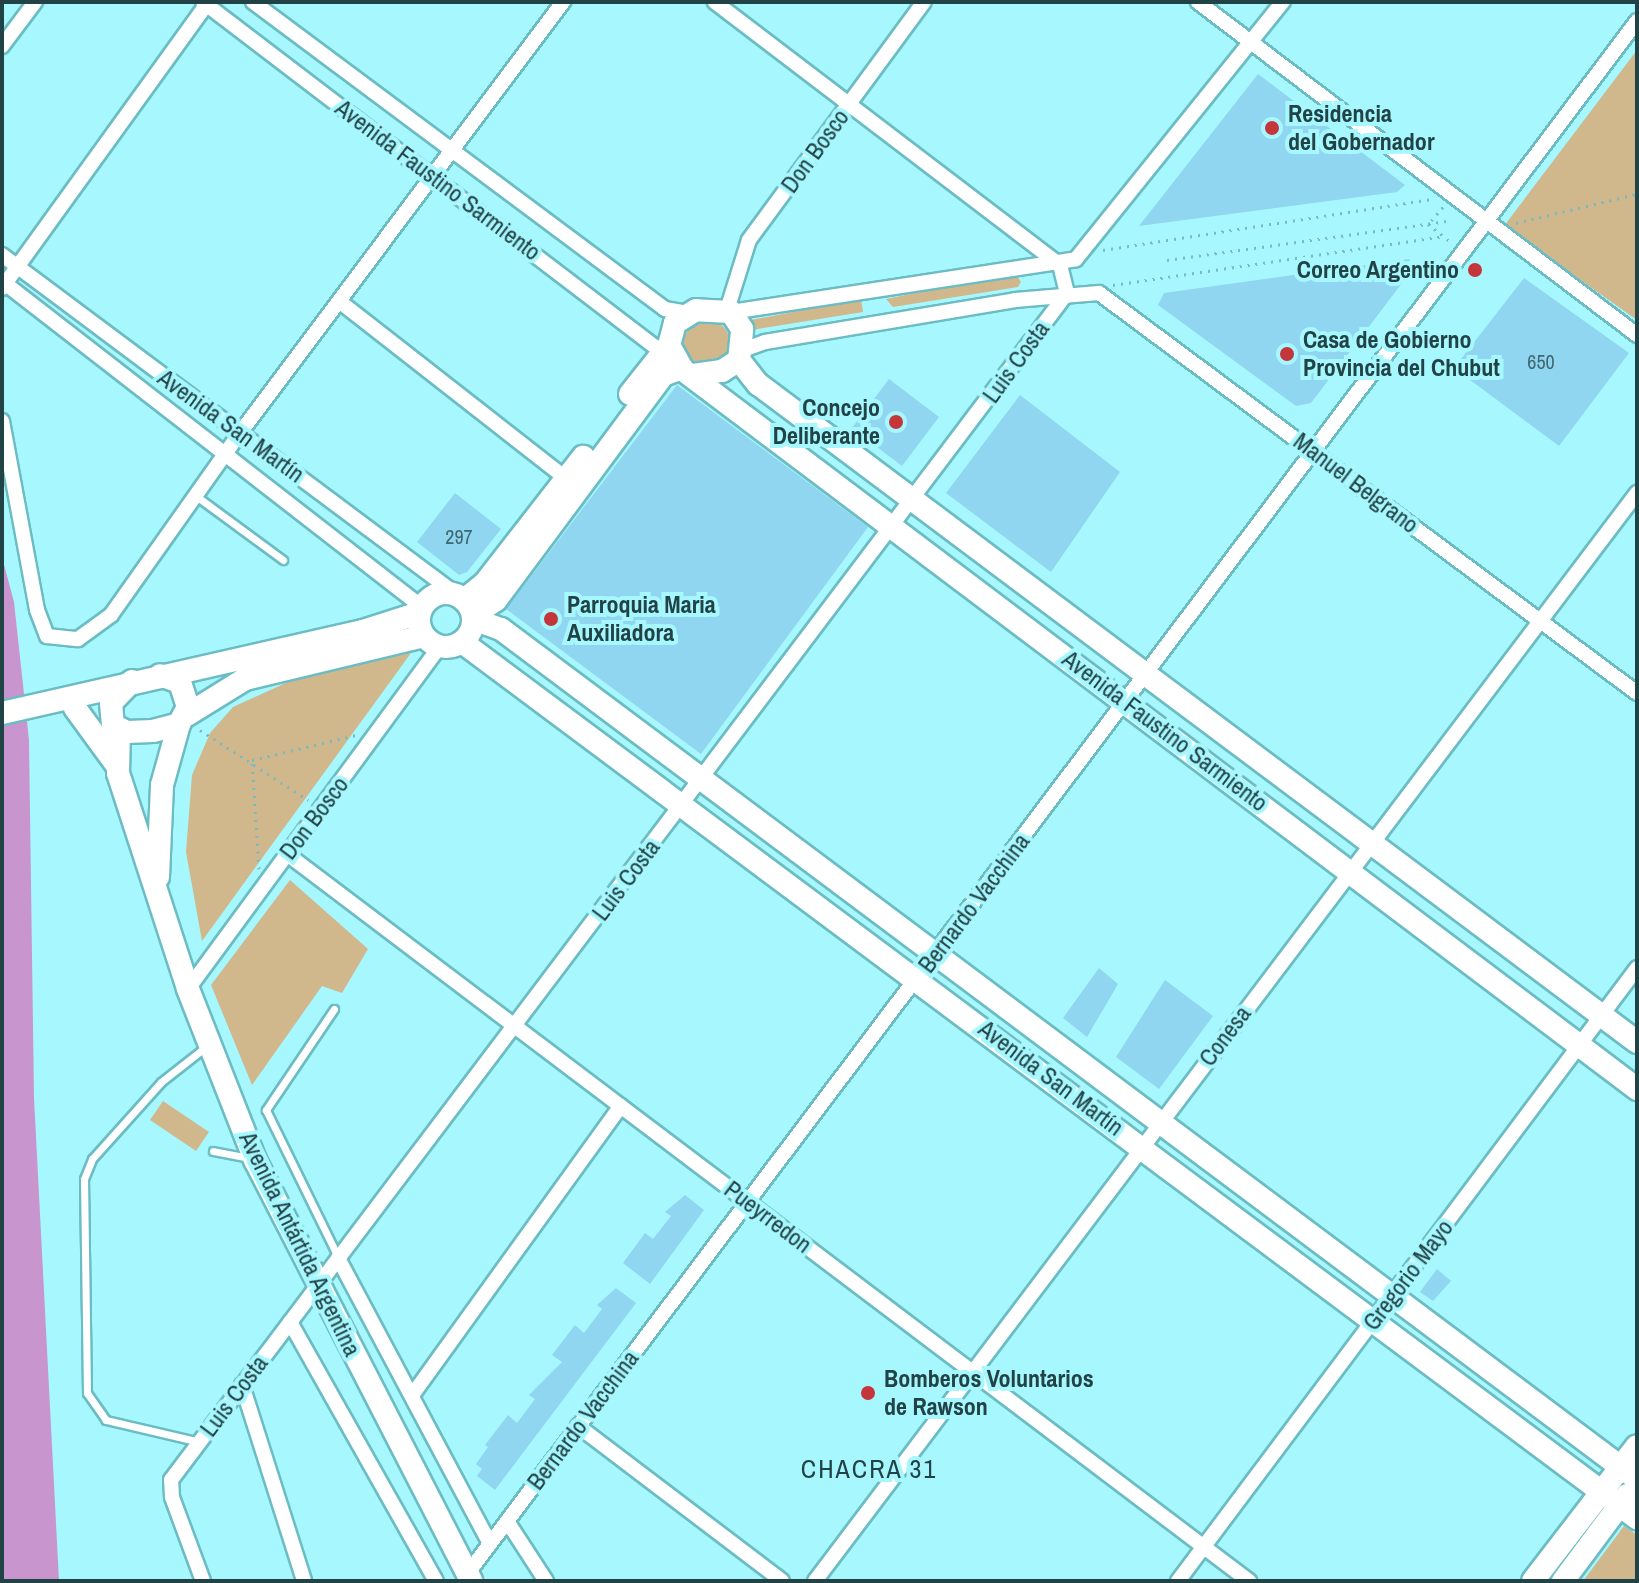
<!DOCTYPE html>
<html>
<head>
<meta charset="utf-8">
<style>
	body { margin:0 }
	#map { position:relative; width:1639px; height:1583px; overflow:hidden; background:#a7f7ff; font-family:"Archivo Narrow",sans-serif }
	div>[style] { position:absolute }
	.green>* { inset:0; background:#d0b88c }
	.round { border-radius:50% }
	.water>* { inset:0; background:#c995ce }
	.building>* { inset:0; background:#90d6f0 }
	.path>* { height:3px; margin-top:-1.5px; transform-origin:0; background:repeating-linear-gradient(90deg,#7abac0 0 2px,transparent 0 8px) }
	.roads { filter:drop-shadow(2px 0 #6cbcc3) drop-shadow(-2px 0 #6cbcc3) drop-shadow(0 2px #6cbcc3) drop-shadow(0 -2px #6cbcc3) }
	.lane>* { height:7px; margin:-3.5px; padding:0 3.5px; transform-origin:3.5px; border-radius:3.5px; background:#fff }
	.street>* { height:14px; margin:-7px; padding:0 7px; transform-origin:7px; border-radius:7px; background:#fff }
	.secondary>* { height:22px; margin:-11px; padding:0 11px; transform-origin:11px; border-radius:11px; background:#fff }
	.secondary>.ring { margin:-11px; padding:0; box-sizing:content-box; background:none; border:22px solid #fff; border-radius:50% }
	.dots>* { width:22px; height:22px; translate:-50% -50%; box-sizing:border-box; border:4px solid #a7f7ff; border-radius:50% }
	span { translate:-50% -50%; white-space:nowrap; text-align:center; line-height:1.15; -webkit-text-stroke:8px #a7f7ff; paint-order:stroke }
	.number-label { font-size:20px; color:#3e6870 }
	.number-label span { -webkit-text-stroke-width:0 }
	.poi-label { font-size:24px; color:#224346; font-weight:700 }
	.left { translate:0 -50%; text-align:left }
	.right { translate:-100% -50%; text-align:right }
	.street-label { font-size:24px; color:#224346 }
	.neighbourhood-label { font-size:26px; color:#224346; letter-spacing:2px }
	.frame { position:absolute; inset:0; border:4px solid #224346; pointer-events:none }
</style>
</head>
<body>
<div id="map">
	<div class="green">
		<div style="clip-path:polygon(1637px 50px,1637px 320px,1504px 226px)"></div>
		<div style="clip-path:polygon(1003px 275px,1017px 276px,1021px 282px,1018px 287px,893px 307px,886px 299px)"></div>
		<div style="clip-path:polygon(861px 299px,863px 312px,751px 330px,751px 320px)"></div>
		<div class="round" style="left:684px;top:320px;width:46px;height:46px"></div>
		<div style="clip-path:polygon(411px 653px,202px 941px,186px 852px,192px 775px,210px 733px,233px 707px,292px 680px)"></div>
		<div style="clip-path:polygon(290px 880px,368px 949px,342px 993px,322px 986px,252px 1085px,211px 985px)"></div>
		<div style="clip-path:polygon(163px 1101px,209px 1132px,196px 1151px,150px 1120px)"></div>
		<div style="clip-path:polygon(1624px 1526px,1637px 1535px,1637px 1581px,1583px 1581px)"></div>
	</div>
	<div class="water">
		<div style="clip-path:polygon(2px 557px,14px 602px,29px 740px,34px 1098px,59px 1581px,2px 1581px)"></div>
	</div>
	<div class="building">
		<div style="clip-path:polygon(1258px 74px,1405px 185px,1397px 192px,1139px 226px)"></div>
		<div style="clip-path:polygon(1409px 259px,1415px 266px,1311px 403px,1296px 406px,1158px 305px,1164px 293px)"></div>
		<div style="clip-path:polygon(1524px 278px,1629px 353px,1559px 446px,1454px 368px)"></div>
		<div style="clip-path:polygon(889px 379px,939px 417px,902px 466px,852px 428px)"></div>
		<div style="clip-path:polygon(677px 385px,868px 527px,701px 754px,506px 609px)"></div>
		<div style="clip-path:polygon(1020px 395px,1120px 472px,1051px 572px,946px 493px)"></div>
		<div style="clip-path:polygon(455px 493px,501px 529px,467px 572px,459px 575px,417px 542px)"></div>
		<div style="clip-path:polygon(1099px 968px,1118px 984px,1087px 1037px,1063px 1018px)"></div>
		<div style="clip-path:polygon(1165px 980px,1213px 1016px,1159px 1089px,1116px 1057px)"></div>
		<div style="clip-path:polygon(685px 1195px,704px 1210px,650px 1284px,623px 1263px,645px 1233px,653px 1239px,671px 1216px,665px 1212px)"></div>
		<div style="clip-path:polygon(1437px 1269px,1451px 1281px,1433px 1301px,1420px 1292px)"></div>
		<div style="clip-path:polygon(616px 1288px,636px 1303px,495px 1490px,477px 1476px,482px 1469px,476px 1464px,488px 1447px,485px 1445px,508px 1415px,517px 1423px,535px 1399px,529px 1395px,562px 1362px,552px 1355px,575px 1325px,584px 1333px,602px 1309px,597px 1305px)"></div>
	</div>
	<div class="path">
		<div style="left:1443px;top:207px;width:23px;rotate:131deg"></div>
		<div style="left:1428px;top:224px;width:31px;rotate:38deg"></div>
		<div style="left:1516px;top:223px;width:124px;rotate:-13.5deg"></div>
		<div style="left:1103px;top:250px;width:333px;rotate:-8.8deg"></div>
		<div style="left:1167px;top:260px;width:285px;rotate:-7.9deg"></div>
		<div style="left:1113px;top:285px;width:334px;rotate:-8.4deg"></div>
		<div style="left:200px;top:730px;width:129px;rotate:32.9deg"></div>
		<div style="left:259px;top:869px;width:109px;rotate:-93.7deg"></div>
		<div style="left:252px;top:760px;width:107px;rotate:-13.5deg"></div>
	</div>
	<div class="roads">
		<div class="lane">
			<div style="left:196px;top:496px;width:108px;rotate:36.3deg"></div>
			<div style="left:334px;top:1009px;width:122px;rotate:124deg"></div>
			<div style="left:266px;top:1110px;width:164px;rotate:63.9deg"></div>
			<div style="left:213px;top:1151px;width:38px;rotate:11deg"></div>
			<div style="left:200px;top:1442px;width:97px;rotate:-166.8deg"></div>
			<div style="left:106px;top:1420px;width:33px;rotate:-125deg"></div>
			<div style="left:87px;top:1393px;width:214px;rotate:-90.8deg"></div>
			<div style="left:84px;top:1179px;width:22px;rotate:-68deg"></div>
			<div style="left:92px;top:1159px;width:103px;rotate:-48.1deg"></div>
			<div style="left:161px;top:1082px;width:60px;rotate:-38.2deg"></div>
		</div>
		<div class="street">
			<div style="left:203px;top:2px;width:584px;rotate:37.34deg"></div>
			<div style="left:253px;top:2px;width:514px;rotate:36.69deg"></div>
			<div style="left:665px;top:309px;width:23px;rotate:10deg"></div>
			<div style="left:1198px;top:2px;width:551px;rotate:37.18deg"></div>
			<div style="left:2px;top:46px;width:55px;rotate:-53.1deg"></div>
			<div style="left:2px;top:255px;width:572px;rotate:36.75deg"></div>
			<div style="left:2px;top:281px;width:532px;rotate:37.82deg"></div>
			<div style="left:2px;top:288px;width:352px;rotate:-54.2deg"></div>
			<div style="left:339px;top:301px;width:289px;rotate:38deg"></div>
			<div style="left:727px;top:310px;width:73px;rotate:-72.6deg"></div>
			<div style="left:749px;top:240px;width:295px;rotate:-53.7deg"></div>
			<div style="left:731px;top:312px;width:349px;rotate:-8.7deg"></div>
			<div style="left:1076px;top:259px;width:330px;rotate:-51.2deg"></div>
			<div style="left:743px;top:350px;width:23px;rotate:-20deg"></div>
			<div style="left:765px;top:342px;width:254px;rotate:-9.5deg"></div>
			<div style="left:1015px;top:300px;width:84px;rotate:-4.8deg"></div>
			<div style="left:1099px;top:293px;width:670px;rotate:36.63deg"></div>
			<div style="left:2px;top:421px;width:192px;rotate:79.5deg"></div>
			<div style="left:37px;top:610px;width:28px;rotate:69deg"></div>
			<div style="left:47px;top:636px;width:31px;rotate:6deg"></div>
			<div style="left:78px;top:639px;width:41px;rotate:-36deg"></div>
			<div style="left:111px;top:615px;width:223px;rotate:-54.7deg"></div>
			<div style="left:240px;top:433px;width:539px;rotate:-53.15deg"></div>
			<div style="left:287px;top:854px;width:1206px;rotate:37.08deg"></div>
			<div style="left:188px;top:989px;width:426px;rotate:-53.7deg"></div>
			<div style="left:338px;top:1258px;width:324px;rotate:62deg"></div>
			<div style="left:290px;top:1322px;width:297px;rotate:60.6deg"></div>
			<div style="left:242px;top:1385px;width:206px;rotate:72.4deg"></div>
			<div style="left:413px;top:1394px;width:355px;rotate:-54.2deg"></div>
			<div style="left:578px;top:1426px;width:256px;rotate:37.2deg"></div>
			<div style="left:507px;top:1521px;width:72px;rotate:57deg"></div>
			<div style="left:465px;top:1577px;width:1948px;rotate:-53.01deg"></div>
			<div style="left:203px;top:1581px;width:90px;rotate:-110.3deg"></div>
			<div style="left:172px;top:1497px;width:17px;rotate:-93deg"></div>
			<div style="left:171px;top:1480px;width:1487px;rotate:-52.95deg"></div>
			<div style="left:1067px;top:293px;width:29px;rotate:-104deg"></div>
			<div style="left:1060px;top:265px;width:434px;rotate:-142.7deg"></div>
			<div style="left:815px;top:1581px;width:1364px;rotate:-52.93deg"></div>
			<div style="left:1178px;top:1581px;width:766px;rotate:-53.17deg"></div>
		</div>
		<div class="secondary">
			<div style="left:739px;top:360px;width:31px;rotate:52deg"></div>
			<div style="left:758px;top:384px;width:1098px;rotate:36.82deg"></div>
			<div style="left:693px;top:375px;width:29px;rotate:-8deg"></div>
			<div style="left:722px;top:371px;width:20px;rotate:-33deg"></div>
			<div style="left:739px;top:360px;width:31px;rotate:-84deg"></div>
			<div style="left:742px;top:329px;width:20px;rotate:-123deg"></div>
			<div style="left:731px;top:312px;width:35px;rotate:-177deg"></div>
			<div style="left:696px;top:310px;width:25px;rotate:148deg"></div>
			<div style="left:675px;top:323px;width:23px;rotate:105deg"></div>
			<div style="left:669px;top:345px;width:29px;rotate:61deg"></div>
			<div style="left:683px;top:370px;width:1195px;rotate:37deg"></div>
			<div style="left:630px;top:394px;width:63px;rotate:-51.5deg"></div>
			<div class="ring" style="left:419px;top:593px;width:32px;height:32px"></div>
			<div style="left:464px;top:600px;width:27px;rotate:-39deg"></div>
			<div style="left:485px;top:583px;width:160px;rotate:-52.1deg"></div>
			<div style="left:473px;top:615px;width:27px;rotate:-33deg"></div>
			<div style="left:496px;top:600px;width:280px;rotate:-53.4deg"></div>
			<div style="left:663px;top:375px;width:20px;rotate:-20deg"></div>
			<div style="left:473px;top:619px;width:30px;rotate:20deg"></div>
			<div style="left:501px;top:629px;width:1419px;rotate:36.81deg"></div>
			<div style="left:462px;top:642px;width:1466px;rotate:36.71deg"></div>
			<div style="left:132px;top:681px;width:30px;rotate:134deg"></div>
			<div style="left:111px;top:703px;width:22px;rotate:85deg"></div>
			<div style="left:113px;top:725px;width:16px;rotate:27deg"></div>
			<div style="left:127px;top:732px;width:26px;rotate:-2deg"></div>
			<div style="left:153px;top:731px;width:27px;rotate:-15deg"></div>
			<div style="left:179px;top:724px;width:19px;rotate:-62deg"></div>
			<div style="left:188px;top:707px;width:26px;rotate:-108deg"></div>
			<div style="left:180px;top:682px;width:21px;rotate:-161deg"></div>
			<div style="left:75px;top:708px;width:69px;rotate:53.8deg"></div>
			<div style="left:2px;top:713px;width:370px;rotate:-12.8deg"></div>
			<div style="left:363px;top:631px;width:59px;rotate:-17.8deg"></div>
			<div style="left:187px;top:715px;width:68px;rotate:-31.8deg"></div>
			<div style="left:245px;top:679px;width:184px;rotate:-13.5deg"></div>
			<div style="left:119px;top:730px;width:43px;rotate:91.3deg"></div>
			<div style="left:118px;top:773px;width:227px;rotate:72deg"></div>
			<div style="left:188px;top:989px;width:184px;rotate:68.6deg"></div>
			<div style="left:255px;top:1160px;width:473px;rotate:62.8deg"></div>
			<div style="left:158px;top:877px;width:92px;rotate:-87.5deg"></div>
			<div style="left:162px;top:785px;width:63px;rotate:-74.4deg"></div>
			<div style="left:1533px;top:1581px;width:170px;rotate:-52.4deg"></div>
			<div style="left:1563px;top:1581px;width:107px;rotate:-53.3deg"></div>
		</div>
	</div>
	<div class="dots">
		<div style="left:1272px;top:128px;background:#c5363b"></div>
		<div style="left:1475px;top:270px;background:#c5363b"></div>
		<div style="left:1287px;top:354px;background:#c5363b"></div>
		<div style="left:896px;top:422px;background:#c5363b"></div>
		<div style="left:551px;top:619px;background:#c5363b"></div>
		<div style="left:868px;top:1393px;background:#c5363b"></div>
	</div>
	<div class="number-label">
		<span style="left:1541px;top:361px">650</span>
		<span style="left:459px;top:536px">297</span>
	</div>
	<div class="poi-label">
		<span class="left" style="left:1288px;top:128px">Residencia<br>del Gobernador</span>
		<span class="right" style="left:1459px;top:270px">Correo Argentino</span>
		<span class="left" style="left:1303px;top:354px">Casa de Gobierno<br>Provincia del Chubut</span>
		<span class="right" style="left:880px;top:422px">Concejo<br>Deliberante</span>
		<span class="left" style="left:567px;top:619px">Parroquia Maria<br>Auxiliadora</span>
		<span class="left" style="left:884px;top:1393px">Bomberos Voluntarios<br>de Rawson</span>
	</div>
	<div class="street-label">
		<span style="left:815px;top:151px;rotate:-54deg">Don Bosco</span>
		<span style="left:438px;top:180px;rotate:37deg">Avenida Faustino Sarmiento</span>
		<span style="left:1016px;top:362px;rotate:-54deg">Luis Costa</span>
		<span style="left:231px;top:426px;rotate:36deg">Avenida San Martín</span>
		<span style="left:1356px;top:483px;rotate:37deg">Manuel Belgrano</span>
		<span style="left:1165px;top:731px;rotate:37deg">Avenida Faustino Sarmiento</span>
		<span style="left:314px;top:818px;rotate:-53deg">Don Bosco</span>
		<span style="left:626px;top:880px;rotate:-53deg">Luis Costa</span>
		<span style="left:974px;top:903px;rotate:-53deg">Bernardo Vacchina</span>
		<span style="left:1225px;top:1036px;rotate:-53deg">Conesa</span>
		<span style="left:1051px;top:1078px;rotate:37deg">Avenida San Martín</span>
		<span style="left:768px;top:1217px;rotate:37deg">Pueyrredon</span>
		<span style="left:300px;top:1244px;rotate:64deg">Avenida Antártida Argentina</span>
		<span style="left:1408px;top:1275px;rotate:-53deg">Gregorio Mayo</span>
		<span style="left:234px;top:1396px;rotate:-53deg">Luis Costa</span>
		<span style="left:583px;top:1420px;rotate:-53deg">Bernardo Vacchina</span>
	</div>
	<div class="neighbourhood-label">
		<span style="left:869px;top:1469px">CHACRA 31</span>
	</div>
	<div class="frame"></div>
</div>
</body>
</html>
